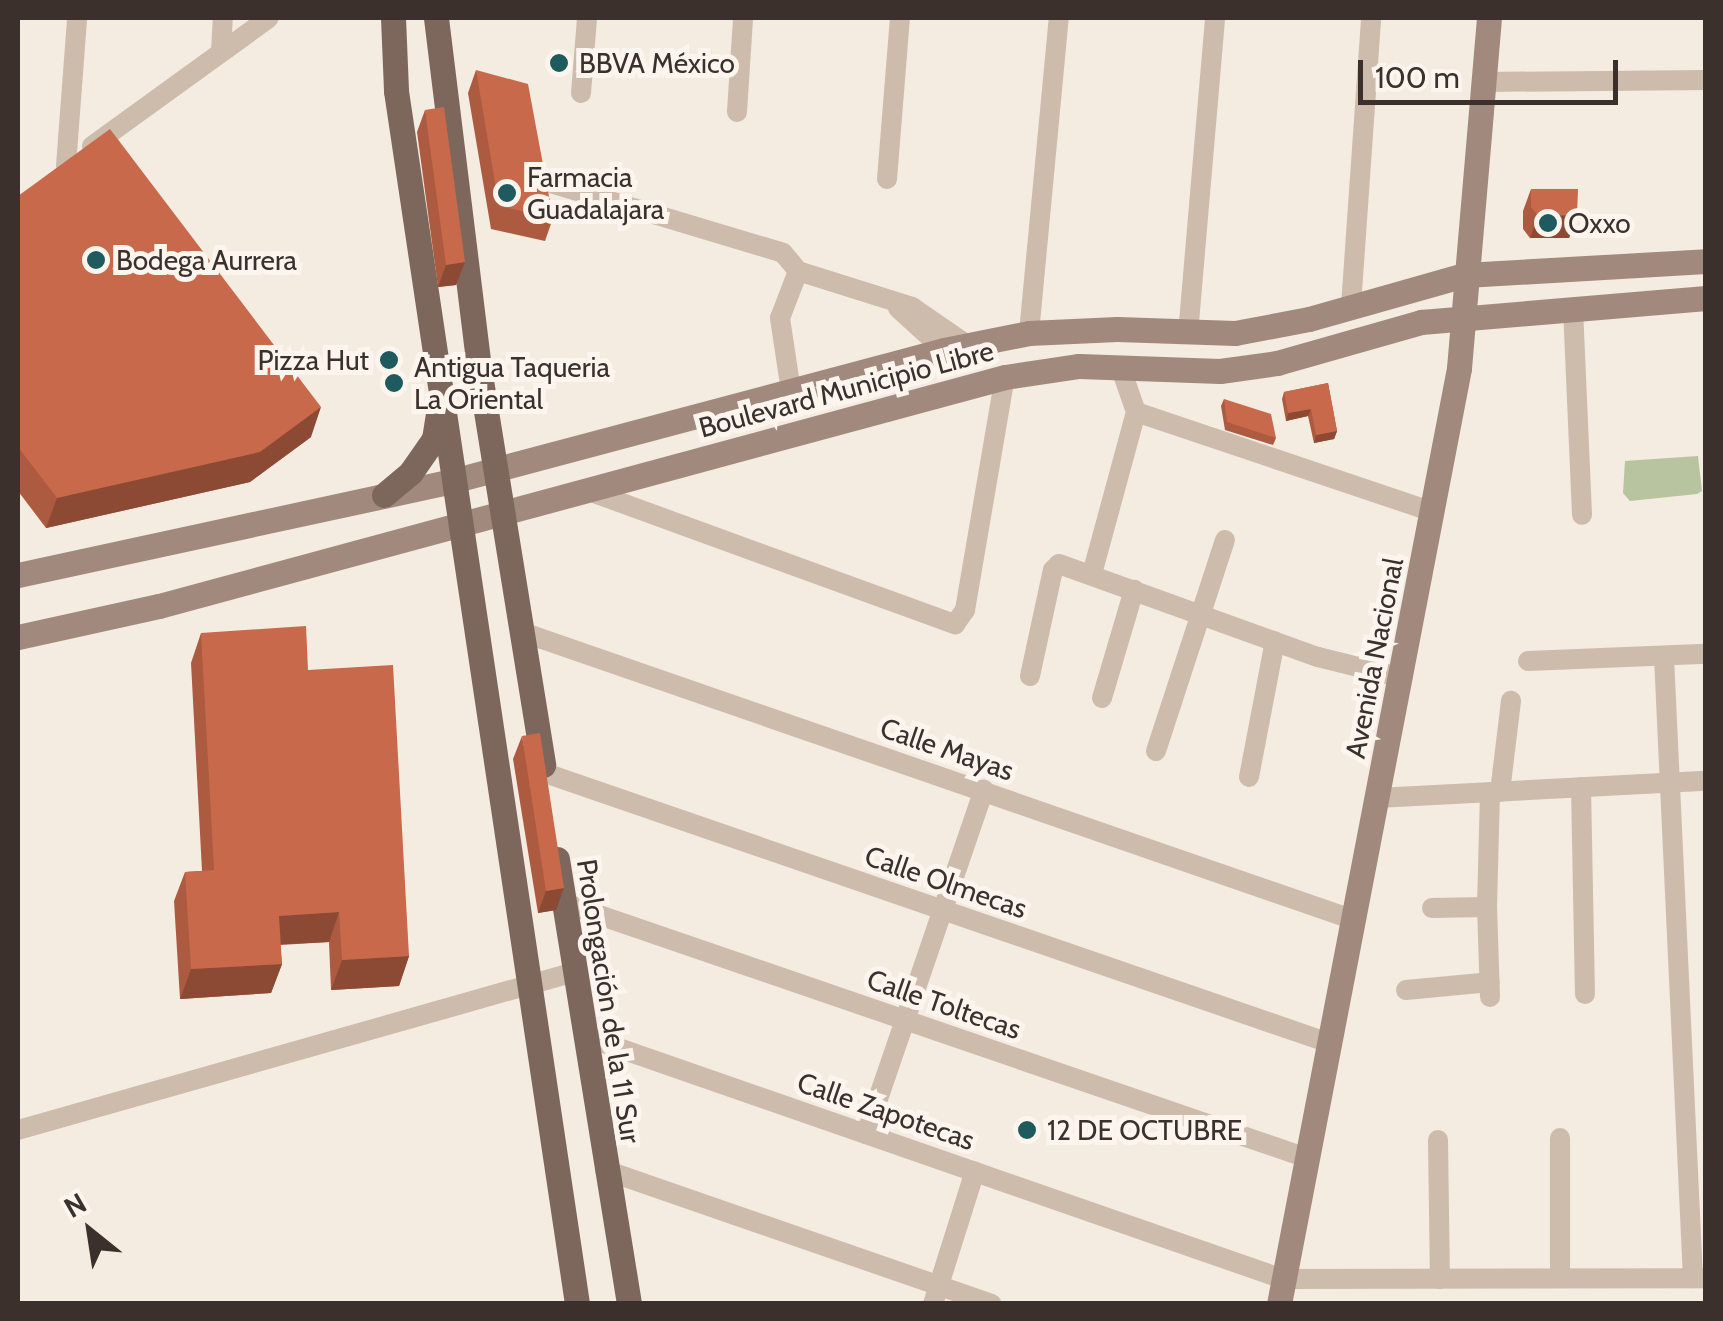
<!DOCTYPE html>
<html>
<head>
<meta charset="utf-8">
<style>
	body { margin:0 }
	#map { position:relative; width:1723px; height:1321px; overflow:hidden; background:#f4ebe1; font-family:Cabin,sans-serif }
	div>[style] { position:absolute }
	.green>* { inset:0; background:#b8c4a0 }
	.minor>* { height:20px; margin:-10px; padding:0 10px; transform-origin:10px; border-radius:10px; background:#cdbbac }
	.secondary>* { height:25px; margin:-12.5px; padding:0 12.5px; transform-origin:12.5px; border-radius:12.5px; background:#a18a7d }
	.primary>* { height:25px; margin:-12.5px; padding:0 12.5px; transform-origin:12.5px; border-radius:12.5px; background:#7d675c }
	.wall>* { inset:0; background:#ac5a40 }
	.shaded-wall>* { inset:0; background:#8c4a34 }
	.building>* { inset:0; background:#c8694b }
	.dots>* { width:28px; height:28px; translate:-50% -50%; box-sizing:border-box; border:5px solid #fbf5ee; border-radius:50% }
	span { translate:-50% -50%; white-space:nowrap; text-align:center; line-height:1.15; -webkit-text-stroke:10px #fbf5ee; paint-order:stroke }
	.poi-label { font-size:28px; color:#3b302b }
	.left { translate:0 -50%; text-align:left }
	.right { translate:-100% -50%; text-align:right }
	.street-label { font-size:28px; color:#3b302b }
	.frame { position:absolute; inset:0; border:20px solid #3b302b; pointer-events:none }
	.north { position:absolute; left:40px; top:1181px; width:100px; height:100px; -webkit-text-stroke:8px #fbf5ee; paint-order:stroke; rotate:330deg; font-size:28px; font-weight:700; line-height:40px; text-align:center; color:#3b302b }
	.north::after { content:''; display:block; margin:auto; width:35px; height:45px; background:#3b302b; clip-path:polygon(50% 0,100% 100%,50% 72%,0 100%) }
	.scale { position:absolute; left:1358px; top:60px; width:260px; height:45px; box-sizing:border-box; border:5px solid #3b302b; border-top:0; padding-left:12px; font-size:30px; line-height:35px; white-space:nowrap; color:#3b302b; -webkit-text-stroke:8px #fbf5ee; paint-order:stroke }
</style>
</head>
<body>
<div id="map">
	<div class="green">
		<div style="clip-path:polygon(1698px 456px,1702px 491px,1697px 494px,1630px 501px,1623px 493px,1625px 461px)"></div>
	</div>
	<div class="minor">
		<div style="left:221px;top:52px;width:34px;rotate:-87deg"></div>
		<div style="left:1482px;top:82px;width:224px;rotate:-0.5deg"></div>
		<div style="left:581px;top:93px;width:75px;rotate:-85.4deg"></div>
		<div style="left:737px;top:112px;width:94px;rotate:-86.3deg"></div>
		<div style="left:92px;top:146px;width:218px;rotate:-35.9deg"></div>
		<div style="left:66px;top:166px;width:148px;rotate:-85.7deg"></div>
		<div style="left:887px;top:179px;width:162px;rotate:-85.4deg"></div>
		<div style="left:547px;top:182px;width:246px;rotate:16.7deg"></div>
		<div style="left:783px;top:253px;width:23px;rotate:50deg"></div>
		<div style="left:798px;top:271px;width:120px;rotate:17.5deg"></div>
		<div style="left:912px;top:307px;width:67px;rotate:34.6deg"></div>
		<div style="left:1351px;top:306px;width:289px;rotate:-86deg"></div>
		<div style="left:898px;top:308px;width:62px;rotate:42.4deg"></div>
		<div style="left:1573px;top:308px;width:207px;rotate:87.5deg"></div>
		<div style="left:1029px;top:333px;width:316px;rotate:-84.6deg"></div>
		<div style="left:1188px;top:334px;width:317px;rotate:-85.1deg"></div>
		<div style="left:791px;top:391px;width:74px;rotate:-98.6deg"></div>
		<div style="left:780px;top:318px;width:50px;rotate:-69deg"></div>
		<div style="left:1136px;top:412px;width:314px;rotate:18.6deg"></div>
		<div style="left:586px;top:490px;width:393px;rotate:20deg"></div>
		<div style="left:955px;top:624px;width:17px;rotate:-54deg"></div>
		<div style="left:965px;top:610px;width:236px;rotate:-80.3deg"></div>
		<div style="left:1092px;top:574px;width:168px;rotate:-74.8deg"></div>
		<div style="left:1136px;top:412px;width:49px;rotate:-109.2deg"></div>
		<div style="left:522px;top:632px;width:880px;rotate:19.09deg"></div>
		<div style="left:1664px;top:657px;width:622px;rotate:87.33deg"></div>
		<div style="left:1528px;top:661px;width:178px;rotate:-2.3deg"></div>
		<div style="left:1030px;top:676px;width:108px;rotate:-77.8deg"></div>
		<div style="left:1053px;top:570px;width:8px;rotate:-45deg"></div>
		<div style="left:1059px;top:564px;width:275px;rotate:19.8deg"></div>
		<div style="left:1318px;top:657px;width:87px;rotate:14deg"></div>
		<div style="left:1102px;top:698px;width:113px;rotate:-73.5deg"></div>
		<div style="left:1156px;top:751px;width:222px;rotate:-71.9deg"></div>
		<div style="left:545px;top:773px;width:829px;rotate:19deg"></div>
		<div style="left:1249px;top:777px;width:138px;rotate:-79.2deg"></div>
		<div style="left:1581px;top:787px;width:207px;rotate:88.9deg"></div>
		<div style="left:1500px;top:792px;width:92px;rotate:-83.1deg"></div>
		<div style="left:1377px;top:798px;width:329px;rotate:-3deg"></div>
		<div style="left:564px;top:903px;width:786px;rotate:18.94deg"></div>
		<div style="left:1432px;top:908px;width:55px;rotate:-1deg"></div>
		<div style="left:1406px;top:990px;width:84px;rotate:-5.4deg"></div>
		<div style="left:1490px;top:997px;width:90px;rotate:-91.9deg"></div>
		<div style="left:1487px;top:907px;width:115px;rotate:-88.5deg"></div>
		<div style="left:584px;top:1036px;width:740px;rotate:19.17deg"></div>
		<div style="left:1283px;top:1279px;width:423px;rotate:-0.1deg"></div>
		<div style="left:18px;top:1130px;width:578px;rotate:-15.86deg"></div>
		<div style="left:866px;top:1134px;width:364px;rotate:-71.1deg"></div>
		<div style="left:1560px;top:1138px;width:140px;rotate:90deg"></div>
		<div style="left:1438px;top:1140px;width:139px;rotate:89.2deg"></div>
		<div style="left:605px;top:1170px;width:409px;rotate:19.1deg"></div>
		<div style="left:933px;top:1304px;width:139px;rotate:-72.5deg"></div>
	</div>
	<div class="secondary">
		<div style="left:18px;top:575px;width:448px;rotate:-12.2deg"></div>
		<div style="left:456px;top:480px;width:505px;rotate:-14.92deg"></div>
		<div style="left:944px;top:350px;width:87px;rotate:-11.3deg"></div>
		<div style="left:1029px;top:333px;width:88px;rotate:-2.6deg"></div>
		<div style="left:1117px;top:329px;width:118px;rotate:1.9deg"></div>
		<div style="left:1235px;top:333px;width:75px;rotate:-10.7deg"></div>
		<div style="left:1309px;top:319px;width:162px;rotate:-15.8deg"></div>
		<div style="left:1465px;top:275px;width:241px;rotate:-3.3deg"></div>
		<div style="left:18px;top:637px;width:144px;rotate:-12.4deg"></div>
		<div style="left:159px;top:606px;width:876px;rotate:-15.15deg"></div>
		<div style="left:1005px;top:377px;width:75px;rotate:-8.5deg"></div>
		<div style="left:1079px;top:366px;width:141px;rotate:2deg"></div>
		<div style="left:1220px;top:371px;width:58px;rotate:-8deg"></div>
		<div style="left:1277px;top:363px;width:150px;rotate:-15.9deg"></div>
		<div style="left:1421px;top:322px;width:286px;rotate:-4.8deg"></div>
		<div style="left:1279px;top:1304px;width:953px;rotate:-79.11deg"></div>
		<div style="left:1459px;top:368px;width:351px;rotate:-85.1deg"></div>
	</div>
	<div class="primary">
		<div style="left:393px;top:18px;width:73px;rotate:87.6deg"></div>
		<div style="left:396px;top:91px;width:1226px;rotate:81.51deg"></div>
		<div style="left:436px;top:18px;width:353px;rotate:83deg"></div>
		<div style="left:479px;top:368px;width:402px;rotate:80.8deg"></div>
		<div style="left:384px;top:495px;width:35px;rotate:-40deg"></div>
		<div style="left:411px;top:472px;width:40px;rotate:-55.1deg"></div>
		<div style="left:434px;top:439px;width:31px;rotate:-81deg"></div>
		<div style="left:557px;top:859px;width:451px;rotate:80.8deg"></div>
	</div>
	<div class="wall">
		<div style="clip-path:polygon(476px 70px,553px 218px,545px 241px,491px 229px,468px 93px)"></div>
		<div style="clip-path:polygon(425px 110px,465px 262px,456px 285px,438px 287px,417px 132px)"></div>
		<div style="clip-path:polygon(1531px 189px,1577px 215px,1569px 238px,1530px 238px,1523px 229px,1523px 211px)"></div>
		<div style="clip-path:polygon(18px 196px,311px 437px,250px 482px,46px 528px,18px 491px)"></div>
		<div style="clip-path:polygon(1328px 383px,1337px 431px,1334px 439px,1314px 443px,1308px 416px,1286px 421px,1282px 399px,1284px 392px)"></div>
		<div style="clip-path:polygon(1224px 399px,1276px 438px,1273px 445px,1225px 430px,1221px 406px)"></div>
		<div style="clip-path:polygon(201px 633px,308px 670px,409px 956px,399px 986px,331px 990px,329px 942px,280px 945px,282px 964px,271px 993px,180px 999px,174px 901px,185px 872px,202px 871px,191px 663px)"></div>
		<div style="clip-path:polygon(522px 736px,556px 910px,538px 913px,513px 759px)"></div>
	</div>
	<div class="shaded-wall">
		<div style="clip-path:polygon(1577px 215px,1569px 238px,1530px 238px,1538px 216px)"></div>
		<div style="clip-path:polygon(465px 262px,456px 285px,438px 287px,446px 265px)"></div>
		<div style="clip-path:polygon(321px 407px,311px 437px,250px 482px,46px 528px,57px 498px)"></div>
		<div style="clip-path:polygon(1311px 409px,1308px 416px,1286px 421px,1288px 413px)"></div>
		<div style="clip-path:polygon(1337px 431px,1334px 439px,1314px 443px,1316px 435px)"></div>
		<div style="clip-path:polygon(564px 888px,556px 910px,538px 913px,546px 891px)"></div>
		<div style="clip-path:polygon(339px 912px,329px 942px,268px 945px,279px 916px)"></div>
		<div style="clip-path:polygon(409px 956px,399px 986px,331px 990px,342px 960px)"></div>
		<div style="clip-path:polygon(282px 964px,271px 993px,180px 999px,191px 969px)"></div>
	</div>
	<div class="building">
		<div style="clip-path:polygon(476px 70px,528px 84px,553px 218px,499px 206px)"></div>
		<div style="clip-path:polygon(444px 107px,465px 262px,446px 265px,425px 110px)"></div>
		<div style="clip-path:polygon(110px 129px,321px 407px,260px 452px,57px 498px,18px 447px,18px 196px)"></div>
		<div style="clip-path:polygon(1531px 189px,1578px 189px,1577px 215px,1538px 216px,1531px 207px)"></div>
		<div style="clip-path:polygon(1328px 383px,1337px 431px,1316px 435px,1311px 409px,1288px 413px,1284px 392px)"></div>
		<div style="clip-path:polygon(1224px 399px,1271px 414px,1276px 438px,1227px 422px)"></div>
		<div style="clip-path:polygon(306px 626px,308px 670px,393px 665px,409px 956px,342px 960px,339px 912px,279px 916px,282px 964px,191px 969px,185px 872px,214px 870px,201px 633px)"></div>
		<div style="clip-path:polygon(540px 733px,564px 888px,546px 891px,522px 736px)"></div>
	</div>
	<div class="dots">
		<div style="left:559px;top:63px;background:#1f5a5e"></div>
		<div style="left:507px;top:193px;background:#1f5a5e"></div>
		<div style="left:1548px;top:223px;background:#1f5a5e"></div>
		<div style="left:96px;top:260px;background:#1f5a5e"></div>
		<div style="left:389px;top:360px;background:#1f5a5e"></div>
		<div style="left:394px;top:383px;background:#1f5a5e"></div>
		<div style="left:1027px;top:1130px;background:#1f5a5e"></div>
	</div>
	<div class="poi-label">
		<span class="left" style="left:579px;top:63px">BBVA México</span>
		<span class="left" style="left:527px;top:193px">Farmacia<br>Guadalajara</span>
		<span class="left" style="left:1568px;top:223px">Oxxo</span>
		<span class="left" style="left:116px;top:260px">Bodega Aurrera</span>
		<span class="right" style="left:369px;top:360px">Pizza Hut</span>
		<span class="left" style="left:414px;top:383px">Antigua Taqueria<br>La Oriental</span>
		<span class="left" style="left:1047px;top:1130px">12 DE OCTUBRE</span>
	</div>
	<div class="street-label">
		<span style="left:846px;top:389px;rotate:-15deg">Boulevard Municipio Libre</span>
		<span style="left:1374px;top:658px;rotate:-79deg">Avenida Nacional</span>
		<span style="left:947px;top:749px;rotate:19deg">Calle Mayas</span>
		<span style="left:946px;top:882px;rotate:19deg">Calle Olmecas</span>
		<span style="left:609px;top:1001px;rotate:81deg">Prolongación de la 11 Sur</span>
		<span style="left:944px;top:1004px;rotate:19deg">Calle Toltecas</span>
		<span style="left:886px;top:1111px;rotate:19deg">Calle Zapotecas</span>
	</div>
	<div class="frame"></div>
	<div class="north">N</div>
	<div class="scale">100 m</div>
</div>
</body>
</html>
